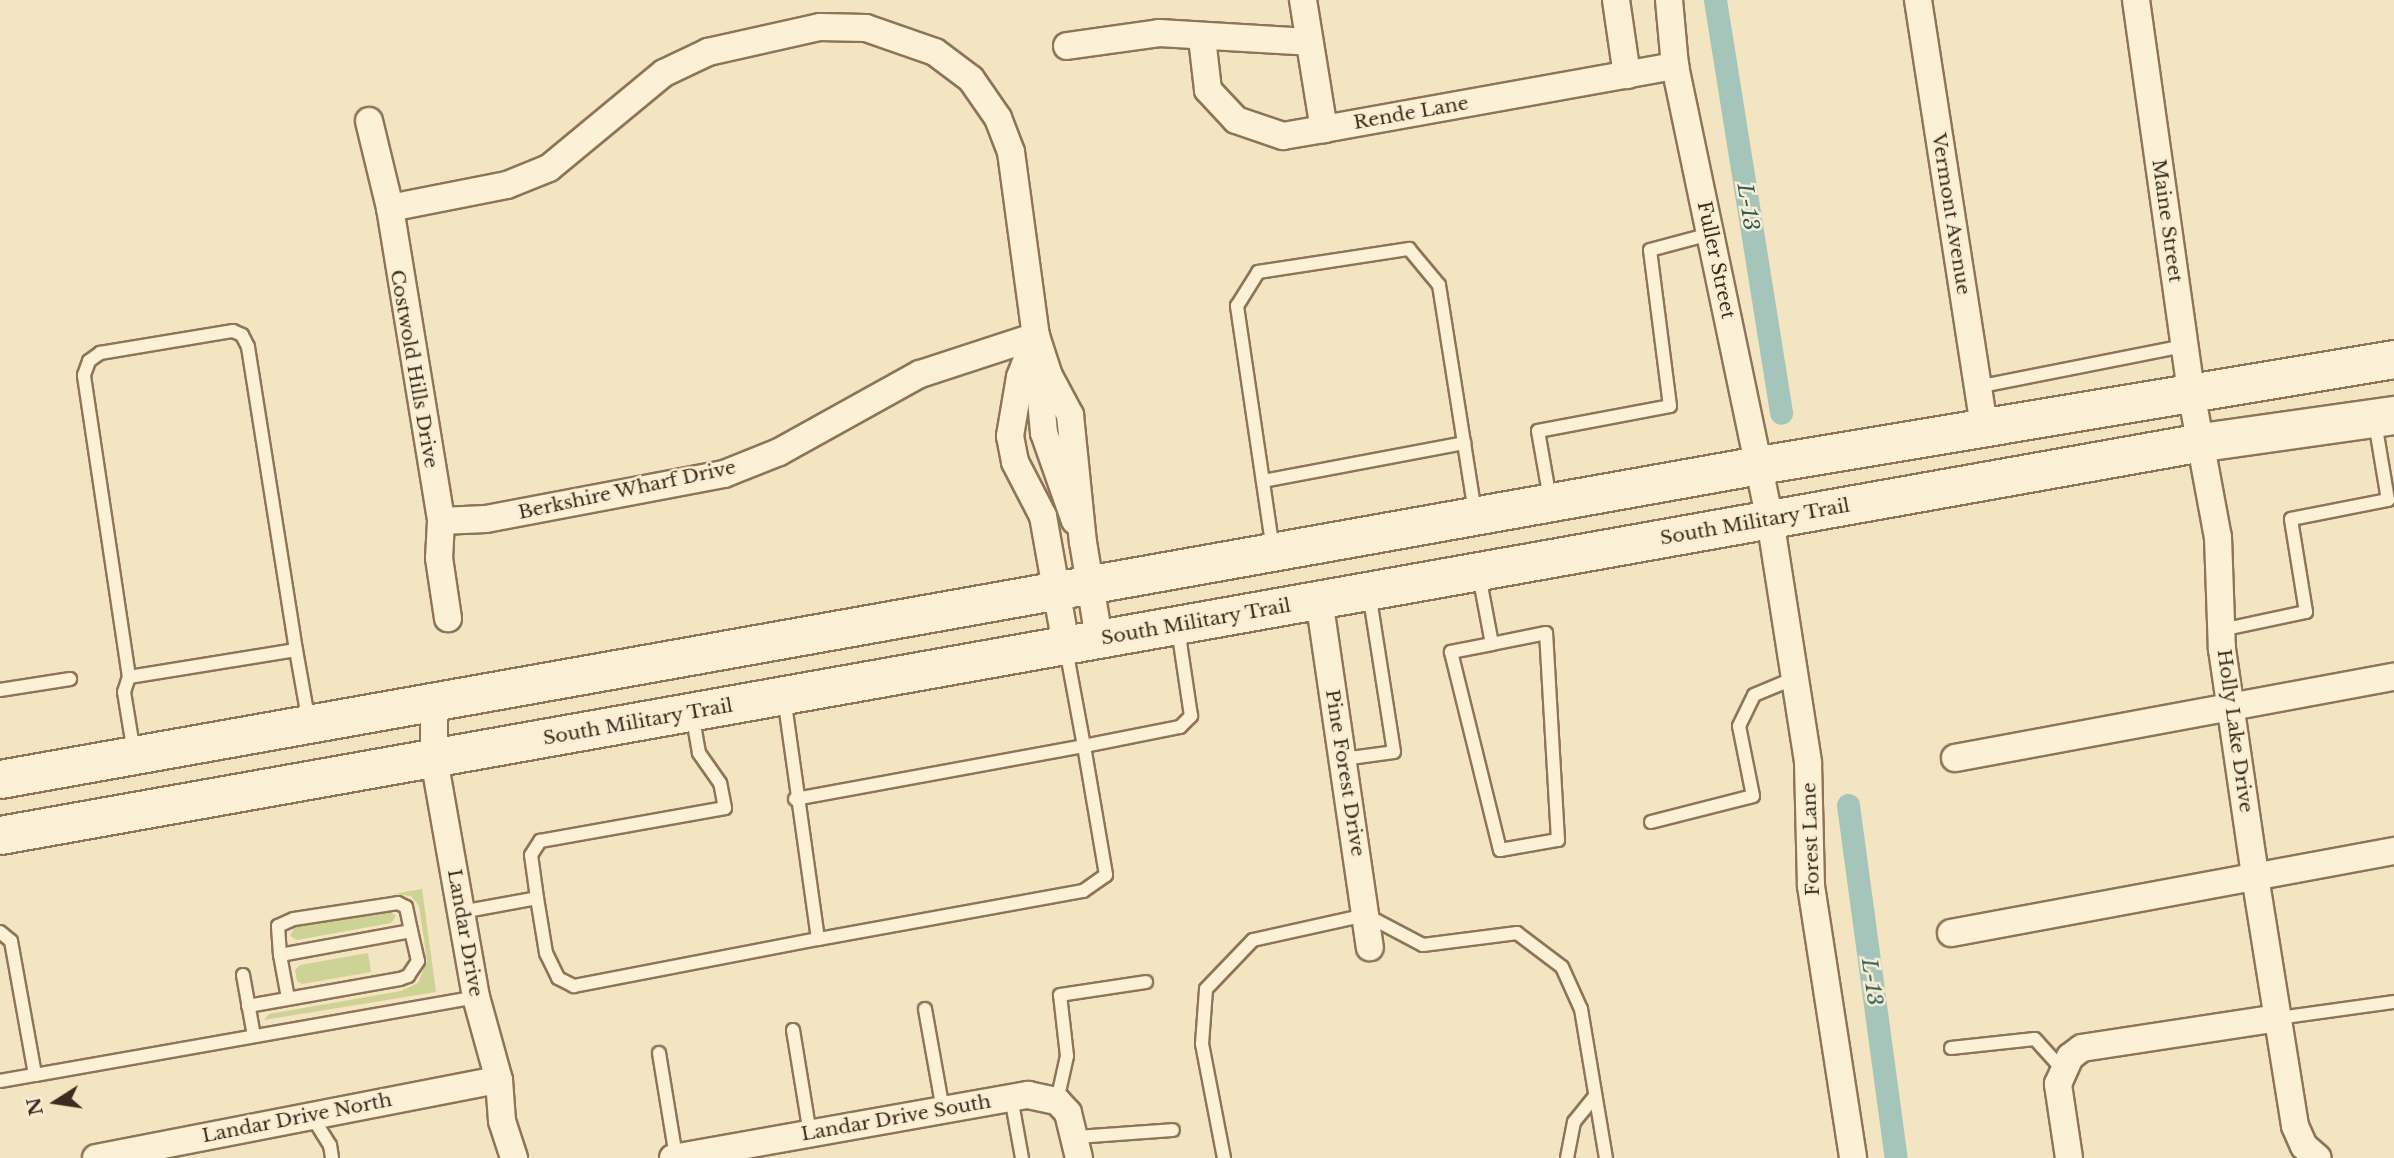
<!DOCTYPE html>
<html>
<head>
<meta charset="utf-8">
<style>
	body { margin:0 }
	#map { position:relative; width:2394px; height:1158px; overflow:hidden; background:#f3e4c2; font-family:"Libre Baskerville",serif }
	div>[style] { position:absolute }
	.green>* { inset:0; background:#ccd395 }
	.canal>* { height:23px; margin:-11.5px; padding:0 11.5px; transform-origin:11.5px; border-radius:11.5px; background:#a5c5bb }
	.roads { filter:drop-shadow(2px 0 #8f7457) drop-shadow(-2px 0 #8f7457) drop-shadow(0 2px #8f7457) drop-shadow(0 -2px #8f7457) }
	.lane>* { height:12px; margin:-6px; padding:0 6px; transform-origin:6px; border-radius:6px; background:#fcf1d7 }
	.street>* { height:26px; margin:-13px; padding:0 13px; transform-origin:13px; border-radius:13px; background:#fcf1d7 }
	.secondary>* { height:37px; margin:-18.5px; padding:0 18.5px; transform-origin:18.5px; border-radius:18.5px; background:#fcf1d7 }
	span { translate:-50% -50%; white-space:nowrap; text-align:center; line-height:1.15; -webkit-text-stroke:5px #f9eed3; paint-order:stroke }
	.street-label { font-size:19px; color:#3d2c1d }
	.water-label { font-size:21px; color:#2a5f5b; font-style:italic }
	.north { position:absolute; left:21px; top:1067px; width:70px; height:70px; -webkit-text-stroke:5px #f9eed3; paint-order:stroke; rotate:258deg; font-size:19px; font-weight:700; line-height:28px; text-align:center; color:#3d2c1d }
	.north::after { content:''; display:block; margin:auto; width:24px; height:32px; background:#3d2c1d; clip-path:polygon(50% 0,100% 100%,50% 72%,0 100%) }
</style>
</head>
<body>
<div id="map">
	<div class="green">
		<div style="clip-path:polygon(422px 889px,436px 992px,264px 1020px,269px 1014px,401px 991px,418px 983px,427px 960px,419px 906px,411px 896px,394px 894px)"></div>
		<div style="clip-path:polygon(388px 910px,396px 916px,391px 923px,297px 940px,290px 936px,295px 927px)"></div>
		<div style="clip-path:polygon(368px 953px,371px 972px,302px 984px,297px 981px,295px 970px,300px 965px)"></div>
	</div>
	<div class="canal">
		<div style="left:1715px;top:0;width:418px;rotate:80.9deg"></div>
		<div style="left:1848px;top:805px;width:356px;rotate:82.3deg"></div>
	</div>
	<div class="roads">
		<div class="lane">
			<div style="left:1977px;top:387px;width:212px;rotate:-11.2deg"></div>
			<div style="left:1263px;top:481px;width:205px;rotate:-10.7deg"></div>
			<div style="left:1550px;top:499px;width:69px;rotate:-100deg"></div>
			<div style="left:1538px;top:431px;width:134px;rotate:-10.7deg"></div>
			<div style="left:1670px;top:406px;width:157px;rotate:-97.3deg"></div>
			<div style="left:1650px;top:250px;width:62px;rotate:-14.9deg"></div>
			<div style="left:1273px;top:550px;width:247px;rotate:-98.4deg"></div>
			<div style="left:1237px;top:306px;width:40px;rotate:-58deg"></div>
			<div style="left:1258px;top:272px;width:153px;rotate:-8.7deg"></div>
			<div style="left:1409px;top:249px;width:47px;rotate:50.2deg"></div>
			<div style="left:1439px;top:285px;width:230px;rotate:81deg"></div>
			<div style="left:1479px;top:575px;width:70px;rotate:79.3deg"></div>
			<div style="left:1492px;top:644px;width:42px;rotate:169deg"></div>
			<div style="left:1451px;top:652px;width:204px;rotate:76.1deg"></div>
			<div style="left:1500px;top:850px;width:59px;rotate:-9.8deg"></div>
			<div style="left:1558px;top:840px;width:207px;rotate:-93.3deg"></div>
			<div style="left:1546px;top:633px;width:55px;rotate:168.5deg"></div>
			<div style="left:2221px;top:630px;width:87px;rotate:-12deg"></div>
			<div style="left:2306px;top:612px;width:94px;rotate:-99.2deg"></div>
			<div style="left:2291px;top:519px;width:99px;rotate:-11.1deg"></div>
			<div style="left:2388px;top:500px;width:79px;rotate:-99.5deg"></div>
			<div style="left:1066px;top:649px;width:99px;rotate:79.5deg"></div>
			<div style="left:1084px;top:746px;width:98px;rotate:-11.2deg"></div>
			<div style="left:1180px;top:727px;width:16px;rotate:-45deg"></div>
			<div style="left:1191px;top:716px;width:88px;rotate:-98.5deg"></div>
			<div style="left:129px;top:677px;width:305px;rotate:-98.5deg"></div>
			<div style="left:84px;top:375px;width:15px;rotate:-70deg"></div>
			<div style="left:89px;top:361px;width:14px;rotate:-36deg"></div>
			<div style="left:100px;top:353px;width:135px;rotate:-9.4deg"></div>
			<div style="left:233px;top:331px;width:10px;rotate:24deg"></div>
			<div style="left:242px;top:335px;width:13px;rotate:63deg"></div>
			<div style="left:248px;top:347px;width:307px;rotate:81deg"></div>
			<div style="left:0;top:690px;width:71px;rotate:-8.9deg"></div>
			<div style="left:134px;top:753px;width:62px;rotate:-99.3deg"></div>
			<div style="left:124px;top:692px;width:16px;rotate:-72deg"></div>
			<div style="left:129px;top:677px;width:169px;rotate:-9.2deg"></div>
			<div style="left:296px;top:650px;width:74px;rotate:79.9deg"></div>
			<div style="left:1343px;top:759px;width:51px;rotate:-7.8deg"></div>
			<div style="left:1394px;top:752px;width:162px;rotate:-98.9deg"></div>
			<div style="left:795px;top:799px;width:294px;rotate:-10.4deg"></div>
			<div style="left:1084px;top:746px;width:131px;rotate:80.3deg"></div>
			<div style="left:1106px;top:875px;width:28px;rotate:145deg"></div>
			<div style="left:1083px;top:891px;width:269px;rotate:169.7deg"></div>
			<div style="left:1651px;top:822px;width:105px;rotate:-14.3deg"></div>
			<div style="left:1753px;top:796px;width:71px;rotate:-101.3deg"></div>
			<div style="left:1739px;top:726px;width:34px;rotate:-64deg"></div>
			<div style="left:1754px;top:695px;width:44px;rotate:-22.5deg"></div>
			<div style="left:537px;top:898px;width:43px;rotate:-97.9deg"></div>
			<div style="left:531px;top:855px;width:17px;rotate:-57deg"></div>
			<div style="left:540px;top:841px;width:188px;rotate:-10.1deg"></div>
			<div style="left:725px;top:808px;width:25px;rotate:-101deg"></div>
			<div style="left:720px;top:783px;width:37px;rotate:-125deg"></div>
			<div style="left:699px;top:753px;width:41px;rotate:-99.9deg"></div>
			<div style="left:461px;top:912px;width:77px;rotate:-10.4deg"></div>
			<div style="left:537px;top:898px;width:56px;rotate:80.7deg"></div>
			<div style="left:546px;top:953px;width:28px;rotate:64deg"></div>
			<div style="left:558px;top:978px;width:18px;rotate:27deg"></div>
			<div style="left:574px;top:986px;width:248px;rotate:-10.9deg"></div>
			<div style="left:818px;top:939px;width:245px;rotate:-98deg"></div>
			<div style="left:0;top:932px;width:14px;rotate:39deg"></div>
			<div style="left:11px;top:941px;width:136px;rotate:79.8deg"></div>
			<div style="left:35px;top:1075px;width:448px;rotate:-10deg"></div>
			<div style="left:280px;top:955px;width:29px;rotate:-94deg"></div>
			<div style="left:278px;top:926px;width:17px;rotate:-24deg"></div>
			<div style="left:294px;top:919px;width:105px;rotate:-8.7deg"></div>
			<div style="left:398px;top:903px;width:9px;rotate:27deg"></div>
			<div style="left:406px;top:907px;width:25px;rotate:78deg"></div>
			<div style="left:243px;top:975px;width:62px;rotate:79.8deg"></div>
			<div style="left:248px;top:1006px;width:154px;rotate:-10.1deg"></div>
			<div style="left:400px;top:979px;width:9px;rotate:-21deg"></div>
			<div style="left:408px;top:976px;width:18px;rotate:-56deg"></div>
			<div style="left:418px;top:961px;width:31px;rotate:-103deg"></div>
			<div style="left:411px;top:931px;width:133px;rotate:169.6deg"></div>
			<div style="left:280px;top:955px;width:44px;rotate:79.5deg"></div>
			<div style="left:925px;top:1009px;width:103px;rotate:79.9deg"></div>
			<div style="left:2278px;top:1018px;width:117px;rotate:-7.9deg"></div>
			<div style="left:793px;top:1030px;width:105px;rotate:80.7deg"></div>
			<div style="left:1951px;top:1048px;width:84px;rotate:-6.1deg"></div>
			<div style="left:2035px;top:1039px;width:40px;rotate:48deg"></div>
			<div style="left:659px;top:1053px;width:105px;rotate:80.7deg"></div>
			<div style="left:0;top:1081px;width:36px;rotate:-10deg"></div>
			<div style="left:1011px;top:1097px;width:62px;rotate:79.8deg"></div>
			<div style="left:1057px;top:1101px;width:46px;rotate:-77.5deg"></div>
			<div style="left:1067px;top:1056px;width:61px;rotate:-96.5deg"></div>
			<div style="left:1060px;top:995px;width:87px;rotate:-8.6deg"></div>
			<div style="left:311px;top:1115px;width:36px;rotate:58deg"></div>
			<div style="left:330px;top:1145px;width:13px;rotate:81deg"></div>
			<div style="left:1076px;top:1137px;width:97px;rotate:-4.1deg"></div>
			<div style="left:1224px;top:1158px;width:116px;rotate:-100.9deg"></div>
			<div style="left:1202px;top:1044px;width:55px;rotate:-85.8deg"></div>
			<div style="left:1206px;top:989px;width:68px;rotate:-46.2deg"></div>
			<div style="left:1253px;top:940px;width:116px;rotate:-12.5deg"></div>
			<div style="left:1366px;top:915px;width:64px;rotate:27.8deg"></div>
			<div style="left:1423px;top:945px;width:95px;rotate:-7.3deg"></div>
			<div style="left:1517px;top:933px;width:56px;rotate:37.1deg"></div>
			<div style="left:1562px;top:967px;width:46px;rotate:65.7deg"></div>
			<div style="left:1581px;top:1009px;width:151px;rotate:80.5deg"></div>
			<div style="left:1567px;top:1158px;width:37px;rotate:-79deg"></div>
			<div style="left:1574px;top:1122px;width:33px;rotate:-51deg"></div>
		</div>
		<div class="street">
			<div style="left:1303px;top:0;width:131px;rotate:80.8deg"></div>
			<div style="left:1324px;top:129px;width:357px;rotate:-10.2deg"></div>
			<div style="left:1616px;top:0;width:76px;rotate:81.7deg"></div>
			<div style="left:1669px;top:0;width:66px;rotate:84.8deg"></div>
			<div style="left:1675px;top:66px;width:463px;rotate:78.2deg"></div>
			<div style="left:1770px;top:519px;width:247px;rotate:81.1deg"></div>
			<div style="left:1808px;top:763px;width:123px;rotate:88.6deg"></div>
			<div style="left:1811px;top:886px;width:275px;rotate:81.2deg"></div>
			<div style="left:1918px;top:0;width:433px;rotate:81.2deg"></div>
			<div style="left:2136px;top:0;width:396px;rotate:82deg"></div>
			<div style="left:2191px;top:392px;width:147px;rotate:79.5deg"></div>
			<div style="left:2218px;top:537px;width:112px;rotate:88deg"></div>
			<div style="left:2222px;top:649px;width:229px;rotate:81.7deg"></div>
			<div style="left:2255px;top:876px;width:253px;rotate:80.9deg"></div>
			<div style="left:2295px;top:1126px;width:22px;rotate:66deg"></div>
			<div style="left:2304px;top:1146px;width:18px;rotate:41deg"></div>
			<div style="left:1202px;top:38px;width:52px;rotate:83.4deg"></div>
			<div style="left:1208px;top:90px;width:41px;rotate:47deg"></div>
			<div style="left:1236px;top:120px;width:50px;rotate:18.8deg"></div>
			<div style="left:1283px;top:136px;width:42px;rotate:-9.7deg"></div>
			<div style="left:1067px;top:46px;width:93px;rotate:-8deg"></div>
			<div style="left:1159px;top:33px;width:150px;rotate:3.4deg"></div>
			<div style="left:369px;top:121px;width:89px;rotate:76.4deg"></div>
			<div style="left:390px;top:208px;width:317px;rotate:80.7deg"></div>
			<div style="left:441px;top:521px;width:37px;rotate:93deg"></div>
			<div style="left:439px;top:558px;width:61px;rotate:81.5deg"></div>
			<div style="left:390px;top:208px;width:119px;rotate:-11.1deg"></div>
			<div style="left:507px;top:185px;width:45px;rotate:-22deg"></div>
			<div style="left:549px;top:168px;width:149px;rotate:-39.6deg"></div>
			<div style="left:664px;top:73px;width:49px;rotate:-25.5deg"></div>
			<div style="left:708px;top:52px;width:115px;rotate:-12.6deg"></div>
			<div style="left:820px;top:27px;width:46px;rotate:1.2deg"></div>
			<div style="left:866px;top:28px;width:73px;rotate:19.2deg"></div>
			<div style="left:935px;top:52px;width:45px;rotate:36.9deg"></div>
			<div style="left:971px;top:79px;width:47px;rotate:55.3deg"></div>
			<div style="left:998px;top:118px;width:36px;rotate:69deg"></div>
			<div style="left:1011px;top:152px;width:186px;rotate:82.3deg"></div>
			<div style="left:1036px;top:336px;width:40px;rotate:72deg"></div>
			<div style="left:1048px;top:374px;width:47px;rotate:61.8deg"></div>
			<div style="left:1070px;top:415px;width:128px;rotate:84.2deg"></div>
			<div style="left:1083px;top:542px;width:98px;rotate:80.6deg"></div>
			<div style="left:1036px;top:336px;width:44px;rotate:111.3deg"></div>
			<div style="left:1020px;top:377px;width:60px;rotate:99.6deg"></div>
			<div style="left:1010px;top:436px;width:26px;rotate:79deg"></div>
			<div style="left:1015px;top:462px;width:61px;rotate:62.6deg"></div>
			<div style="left:1043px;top:516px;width:131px;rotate:79.9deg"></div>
			<div style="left:1048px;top:374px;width:17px;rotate:118deg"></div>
			<div style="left:1040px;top:389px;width:44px;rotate:84.8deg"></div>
			<div style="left:1044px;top:433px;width:93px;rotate:70.6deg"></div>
			<div style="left:441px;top:521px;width:45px;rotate:-2.5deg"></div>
			<div style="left:486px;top:519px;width:242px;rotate:-10.7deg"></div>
			<div style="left:724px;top:474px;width:59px;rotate:-21.8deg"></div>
			<div style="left:779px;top:452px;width:161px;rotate:-29deg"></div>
			<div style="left:920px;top:374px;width:122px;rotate:-18.1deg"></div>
			<div style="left:1319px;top:599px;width:352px;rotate:81.7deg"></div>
			<div style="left:434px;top:705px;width:54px;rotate:90deg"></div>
			<div style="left:434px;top:759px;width:242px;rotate:80deg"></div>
			<div style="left:476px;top:997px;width:86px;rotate:74.5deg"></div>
			<div style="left:499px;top:1080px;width:41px;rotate:85.8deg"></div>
			<div style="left:502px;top:1121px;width:39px;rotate:72deg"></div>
			<div style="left:1955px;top:758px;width:446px;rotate:-10.5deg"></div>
			<div style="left:1951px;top:933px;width:451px;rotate:-10.5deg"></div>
			<div style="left:96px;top:1158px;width:410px;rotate:-11deg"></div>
			<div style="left:673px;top:1158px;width:361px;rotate:-10.1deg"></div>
			<div style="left:1028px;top:1095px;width:30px;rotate:12deg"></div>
			<div style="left:1057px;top:1101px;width:16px;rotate:47deg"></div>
			<div style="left:1068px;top:1113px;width:46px;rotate:76.3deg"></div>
			<div style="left:2069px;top:1158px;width:75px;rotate:-98.5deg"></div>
			<div style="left:2058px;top:1084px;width:30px;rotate:-66deg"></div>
			<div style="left:2070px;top:1057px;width:15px;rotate:-37deg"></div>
			<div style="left:2082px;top:1048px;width:198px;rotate:-8.7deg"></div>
		</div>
		<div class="secondary">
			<div style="left:0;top:779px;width:1787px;rotate:-10.12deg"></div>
			<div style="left:1759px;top:465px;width:644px;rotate:-9.48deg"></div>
			<div style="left:0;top:835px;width:2237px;rotate:-10.12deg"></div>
			<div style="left:2202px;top:442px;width:194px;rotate:-8deg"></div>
		</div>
	</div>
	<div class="street-label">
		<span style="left:1411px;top:113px;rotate:-10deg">Rende Lane</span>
		<span style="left:1951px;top:214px;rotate:81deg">Vermont Avenue</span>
		<span style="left:2167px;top:221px;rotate:82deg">Maine Street</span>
		<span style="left:1716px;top:260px;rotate:78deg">Fuller Street</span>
		<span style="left:414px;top:369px;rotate:80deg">Costwold Hills Drive</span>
		<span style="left:627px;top:490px;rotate:-12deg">Berkshire Wharf Drive</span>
		<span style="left:1755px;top:522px;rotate:-10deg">South Military Trail</span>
		<span style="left:1196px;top:622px;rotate:-10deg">South Military Trail</span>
		<span style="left:638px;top:722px;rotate:-10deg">South Military Trail</span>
		<span style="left:2235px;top:731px;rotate:82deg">Holly Lake Drive</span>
		<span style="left:1345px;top:773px;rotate:81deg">Pine Forest Drive</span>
		<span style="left:1811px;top:839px;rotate:-92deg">Forest Lane</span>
		<span style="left:465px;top:933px;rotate:80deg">Landar Drive</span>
		<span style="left:297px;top:1118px;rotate:-11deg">Landar Drive North</span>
		<span style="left:896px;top:1118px;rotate:-10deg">Landar Drive South</span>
	</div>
	<div class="water-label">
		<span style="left:1748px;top:207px;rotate:81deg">L-13</span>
		<span style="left:1872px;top:982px;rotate:82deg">L-13</span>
	</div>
	<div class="north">N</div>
</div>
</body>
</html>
